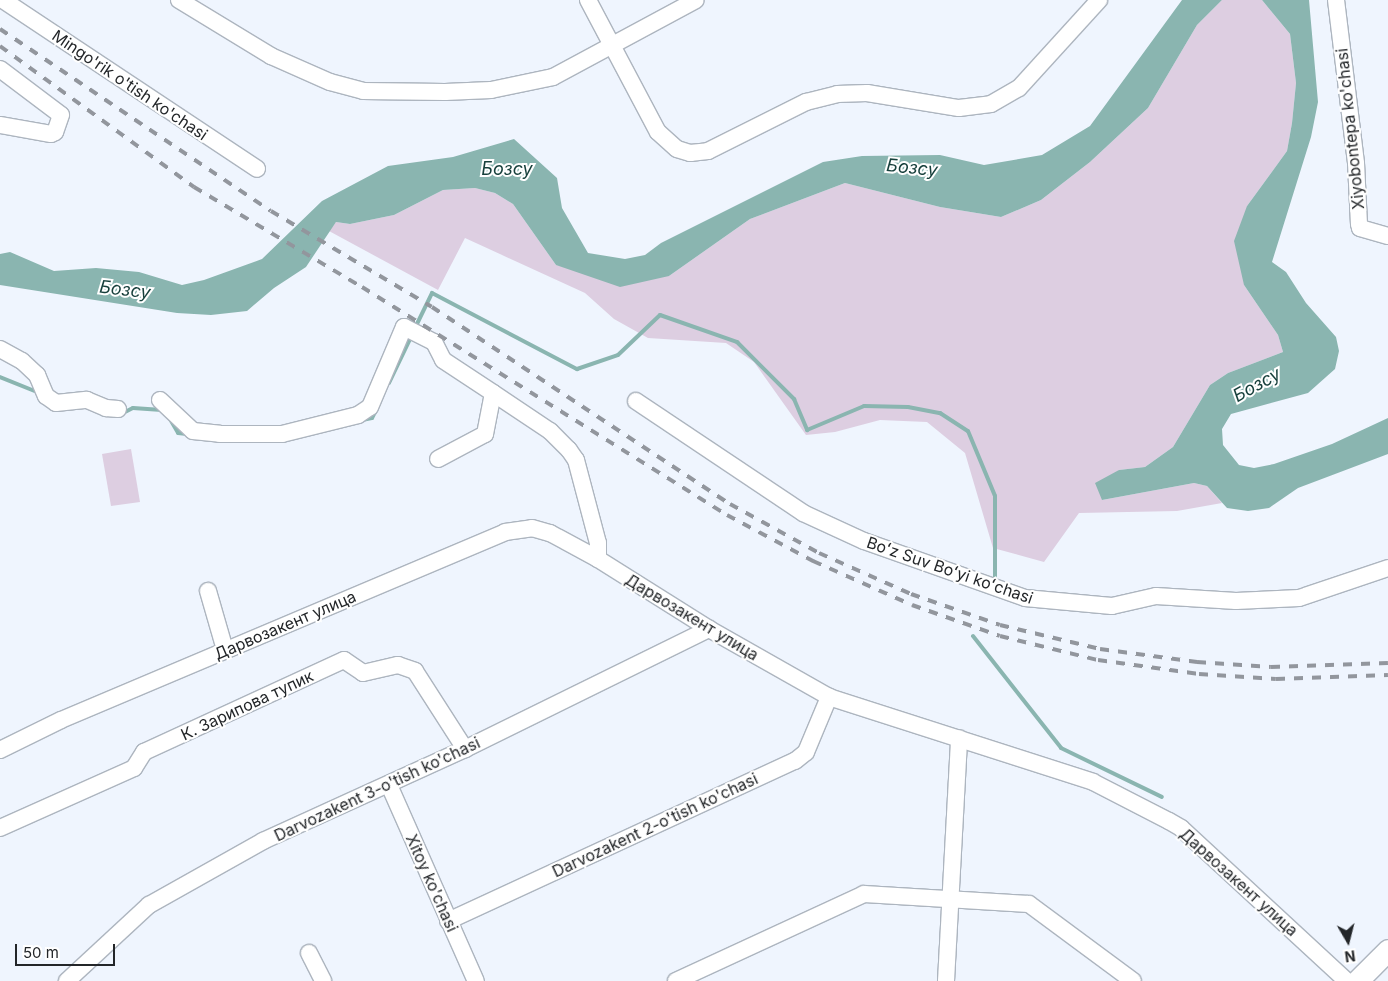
<!DOCTYPE html>
<html>
<head>
<meta charset="utf-8">
<style>
	body { margin:0 }
	#map { position:relative; width:1388px; height:981px; overflow:hidden; background:#eff5fe; font-family:Inter,sans-serif }
	div>[style] { position:absolute }
	.green>* { inset:0; background:#ddcee1 }
	.water>* { inset:0; background:#8ab5b0 }
	.stream>* { height:4px; margin:-2px; padding:0 2px; transform-origin:2px; border-radius:2px; background:#8ab5b0 }
	.roads { filter:drop-shadow(1px 0 #adb5bf) drop-shadow(-1px 0 #adb5bf) drop-shadow(0 1px #adb5bf) drop-shadow(0 -1px #adb5bf) }
	.minor>* { height:16px; margin:-8px; padding:0 8px; transform-origin:8px; border-radius:8px; background:#fff }
	.major>* { height:21px; margin:-10.5px; padding:0 10.5px; transform-origin:10.5px; border-radius:10.5px; background:#fff }
	.rail>* { height:4px; margin-top:-2px; transform-origin:0; background:repeating-linear-gradient(90deg,#92969d 0 9px,transparent 0 18px) }
	span { translate:-50% -50%; white-space:nowrap; text-align:center; line-height:1.15; -webkit-text-stroke:4px #fff; paint-order:stroke }
	.street-label { font-size:16px; color:#232629 }
	.water-label { font-size:18px; color:#163f3b; font-style:italic }
	.north { position:absolute; left:1323px; top:916px; width:50px; height:50px; -webkit-text-stroke:4px #fff; paint-order:stroke; rotate:172deg; font-size:14px; font-weight:700; line-height:20px; text-align:center; color:#232629 }
	.north::after { content:''; display:block; margin:auto; width:18px; height:22px; background:#232629; clip-path:polygon(50% 0,100% 100%,50% 72%,0 100%) }
	.scale { position:absolute; left:15px; top:944px; width:100px; height:22px; box-sizing:border-box; border:2px solid #232629; border-top:0; padding-left:6px; font-size:15px; line-height:18px; white-space:nowrap; color:#232629; -webkit-text-stroke:4px #fff; paint-order:stroke }
</style>
</head>
<body>
<div id="map">
	<div class="green">
		<div style="clip-path:polygon(1222px 0,1262px 0,1290px 34px,1296px 83px,1292px 123px,1287px 151px,1247px 206px,1244px 285px,1278px 335px,1283px 352px,1228px 373px,1210px 385px,1173px 447px,1145px 467px,1119px 470px,1102px 500px,1194px 483px,1207px 486px,1222px 503px,1177px 511px,1079px 513px,1044px 562px,993px 548px,965px 453px,927px 422px,880px 420px,835px 432px,806px 435px,754px 362px,726px 343px,648px 338px,614px 319px,585px 293px,465px 238px,438px 290px,329px 231px,336px 222px,350px 224px,394px 215px,443px 190px,475px 188px,495px 193px,513px 204px,556px 265px,669px 276px,750px 219px,845px 183px,940px 207px,1001px 217px,1041px 200px,1090px 162px,1148px 108px,1197px 25px)"></div>
		<div style="clip-path:polygon(131px 449px,140px 502px,111px 506px,102px 454px)"></div>
	</div>
	<div class="water">
		<div style="clip-path:polygon(1182px 0,1222px 0,1197px 25px,1148px 108px,1090px 162px,1041px 200px,1001px 217px,940px 207px,845px 183px,750px 219px,669px 276px,620px 287px,556px 265px,513px 204px,495px 193px,475px 188px,443px 190px,394px 215px,350px 224px,336px 222px,306px 267px,274px 288px,247px 311px,211px 315px,177px 313px,0 285px,0 254px,10px 252px,54px 271px,96px 268px,139px 272px,182px 285px,204px 280px,262px 259px,322px 201px,388px 166px,453px 157px,514px 139px,557px 178px,562px 208px,588px 253px,625px 259px,645px 255px,661px 243px,823px 162px,862px 156px,940px 155px,984px 165px,1042px 155px,1090px 126px)"></div>
		<div style="clip-path:polygon(1262px 0,1309px 0,1318px 102px,1311px 137px,1272px 262px,1286px 272px,1306px 303px,1336px 337px,1339px 351px,1335px 369px,1308px 393px,1231px 414px,1222px 429px,1223px 445px,1239px 465px,1254px 468px,1274px 464px,1332px 444px,1388px 418px,1388px 454px,1298px 488px,1269px 508px,1248px 511px,1227px 508px,1207px 486px,1194px 483px,1102px 500px,1095px 483px,1119px 470px,1145px 467px,1173px 447px,1210px 385px,1228px 373px,1283px 352px,1278px 335px,1244px 285px,1234px 241px,1247px 206px,1287px 151px,1292px 123px,1296px 83px,1290px 34px)"></div>
	</div>
	<div class="stream">
		<div style="left:415px;top:328px;width:39px;rotate:-64deg"></div>
		<div style="left:432px;top:293px;width:164px;rotate:27.7deg"></div>
		<div style="left:577px;top:369px;width:43px;rotate:-18.9deg"></div>
		<div style="left:618px;top:355px;width:58px;rotate:-43.6deg"></div>
		<div style="left:660px;top:315px;width:82px;rotate:19.3deg"></div>
		<div style="left:737px;top:342px;width:81px;rotate:45deg"></div>
		<div style="left:794px;top:399px;width:34px;rotate:67deg"></div>
		<div style="left:807px;top:430px;width:62px;rotate:-22.8deg"></div>
		<div style="left:864px;top:406px;width:44px;rotate:1.3deg"></div>
		<div style="left:908px;top:407px;width:33px;rotate:11deg"></div>
		<div style="left:940px;top:413px;width:33px;rotate:33deg"></div>
		<div style="left:968px;top:431px;width:70px;rotate:67.4deg"></div>
		<div style="left:995px;top:496px;width:83px;rotate:90deg"></div>
		<div style="left:0;top:377px;width:40px;rotate:22deg"></div>
		<div style="left:389px;top:383px;width:53px;rotate:-64.4deg"></div>
		<div style="left:123px;top:413px;width:11px;rotate:-27deg"></div>
		<div style="left:133px;top:408px;width:29px;rotate:4deg"></div>
		<div style="left:170px;top:419px;width:16px;rotate:60deg"></div>
		<div style="left:178px;top:433px;width:9px;rotate:6deg"></div>
		<div style="left:362px;top:420px;width:10px;rotate:-11deg"></div>
		<div style="left:372px;top:418px;width:7px;rotate:-63deg"></div>
		<div style="left:973px;top:636px;width:142px;rotate:51.8deg"></div>
		<div style="left:1061px;top:748px;width:112px;rotate:25.9deg"></div>
	</div>
	<div class="roads">
		<div class="minor">
			<div style="left:3px;top:0;width:305px;rotate:33.6deg"></div>
			<div style="left:179px;top:0;width:108px;rotate:31.3deg"></div>
			<div style="left:271px;top:56px;width:64px;rotate:23.8deg"></div>
			<div style="left:330px;top:82px;width:34px;rotate:15deg"></div>
			<div style="left:363px;top:91px;width:82px;rotate:0.7deg"></div>
			<div style="left:445px;top:92px;width:46px;rotate:-2.5deg"></div>
			<div style="left:491px;top:90px;width:63px;rotate:-11.8deg"></div>
			<div style="left:553px;top:77px;width:162px;rotate:-28.3deg"></div>
			<div style="left:588px;top:0;width:149px;rotate:62.1deg"></div>
			<div style="left:658px;top:132px;width:25px;rotate:42deg"></div>
			<div style="left:677px;top:149px;width:14px;rotate:17deg"></div>
			<div style="left:690px;top:153px;width:18px;rotate:-6deg"></div>
			<div style="left:708px;top:151px;width:110px;rotate:-26.6deg"></div>
			<div style="left:806px;top:102px;width:32px;rotate:-14deg"></div>
			<div style="left:837px;top:94px;width:30px;rotate:-2deg"></div>
			<div style="left:867px;top:93px;width:93px;rotate:9.3deg"></div>
			<div style="left:959px;top:108px;width:32px;rotate:-7deg"></div>
			<div style="left:991px;top:104px;width:32px;rotate:-30deg"></div>
			<div style="left:1019px;top:88px;width:119px;rotate:-47.7deg"></div>
			<div style="left:1336px;top:0;width:164px;rotate:83deg"></div>
			<div style="left:1356px;top:163px;width:61px;rotate:87.2deg"></div>
			<div style="left:1359px;top:224px;width:4px;rotate:76deg"></div>
			<div style="left:1360px;top:228px;width:29px;rotate:16deg"></div>
			<div style="left:0;top:69px;width:76px;rotate:37deg"></div>
			<div style="left:61px;top:115px;width:18px;rotate:109deg"></div>
			<div style="left:55px;top:132px;width:4px;rotate:153deg"></div>
			<div style="left:51px;top:134px;width:52px;rotate:-170deg"></div>
			<div style="left:0;top:349px;width:25px;rotate:29deg"></div>
			<div style="left:22px;top:361px;width:21px;rotate:43deg"></div>
			<div style="left:37px;top:375px;width:23px;rotate:67deg"></div>
			<div style="left:46px;top:396px;width:12px;rotate:35deg"></div>
			<div style="left:56px;top:403px;width:31px;rotate:-6deg"></div>
			<div style="left:87px;top:400px;width:21px;rotate:23deg"></div>
			<div style="left:106px;top:408px;width:12px;rotate:5deg"></div>
			<div style="left:493px;top:393px;width:69px;rotate:33.7deg"></div>
			<div style="left:550px;top:431px;width:27px;rotate:45deg"></div>
			<div style="left:569px;top:450px;width:12px;rotate:55deg"></div>
			<div style="left:576px;top:460px;width:86px;rotate:75.2deg"></div>
			<div style="left:598px;top:543px;width:16px;rotate:90deg"></div>
			<div style="left:160px;top:400px;width:45px;rotate:43.2deg"></div>
			<div style="left:193px;top:431px;width:27px;rotate:6deg"></div>
			<div style="left:220px;top:434px;width:62px"></div>
			<div style="left:282px;top:434px;width:78px;rotate:-14deg"></div>
			<div style="left:358px;top:415px;width:14px;rotate:-34deg"></div>
			<div style="left:370px;top:407px;width:87px;rotate:-67deg"></div>
			<div style="left:404px;top:327px;width:34px;rotate:27deg"></div>
			<div style="left:434px;top:342px;width:20px;rotate:63deg"></div>
			<div style="left:443px;top:360px;width:60px;rotate:33.4deg"></div>
			<div style="left:493px;top:393px;width:42px;rotate:101deg"></div>
			<div style="left:485px;top:434px;width:53px;rotate:152deg"></div>
			<div style="left:636px;top:401px;width:201px;rotate:33.8deg"></div>
			<div style="left:803px;top:513px;width:67px;rotate:24.7deg"></div>
			<div style="left:864px;top:541px;width:171px;rotate:19.5deg"></div>
			<div style="left:1025px;top:598px;width:87px;rotate:5.3deg"></div>
			<div style="left:1112px;top:606px;width:45px;rotate:-12.8deg"></div>
			<div style="left:1156px;top:596px;width:80px;rotate:3.6deg"></div>
			<div style="left:1236px;top:601px;width:63px;rotate:-2.7deg"></div>
			<div style="left:1299px;top:598px;width:94px;rotate:-18.6deg"></div>
			<div style="left:208px;top:591px;width:61px;rotate:73.9deg"></div>
			<div style="left:0;top:750px;width:68px;rotate:-26.2deg"></div>
			<div style="left:61px;top:720px;width:482px;rotate:-22.9deg"></div>
			<div style="left:505px;top:532px;width:27px;rotate:-8deg"></div>
			<div style="left:532px;top:528px;width:19px;rotate:16deg"></div>
			<div style="left:550px;top:533px;width:55px;rotate:28.4deg"></div>
			<div style="left:598px;top:559px;width:131px;rotate:32.2deg"></div>
			<div style="left:709px;top:629px;width:138px;rotate:29.5deg"></div>
			<div style="left:829px;top:697px;width:277px;rotate:17.8deg"></div>
			<div style="left:1093px;top:782px;width:85px;rotate:27.2deg"></div>
			<div style="left:1169px;top:821px;width:14px;rotate:30deg"></div>
			<div style="left:1181px;top:828px;width:226px;rotate:42.7deg"></div>
			<div style="left:389px;top:785px;width:214px;rotate:66.1deg"></div>
			<div style="left:0;top:828px;width:147px;rotate:-24.1deg"></div>
			<div style="left:134px;top:768px;width:19px;rotate:-58deg"></div>
			<div style="left:144px;top:752px;width:220px;rotate:-24.7deg"></div>
			<div style="left:344px;top:660px;width:23px;rotate:34deg"></div>
			<div style="left:363px;top:673px;width:36px;rotate:-13deg"></div>
			<div style="left:398px;top:665px;width:18px;rotate:19deg"></div>
			<div style="left:415px;top:671px;width:93px;rotate:57.3deg"></div>
			<div style="left:448px;top:921px;width:382px;rotate:-24.8deg"></div>
			<div style="left:795px;top:761px;width:14px;rotate:-39deg"></div>
			<div style="left:806px;top:752px;width:60px;rotate:-67.3deg"></div>
			<div style="left:309px;top:953px;width:31px;rotate:63deg"></div>
			<div style="left:67px;top:981px;width:112px;rotate:-42.8deg"></div>
			<div style="left:149px;top:905px;width:131px;rotate:-29.3deg"></div>
			<div style="left:263px;top:841px;width:222px;rotate:-24.5deg"></div>
			<div style="left:465px;top:749px;width:272px;rotate:-26.2deg"></div>
			<div style="left:676px;top:981px;width:207px;rotate:-24.8deg"></div>
			<div style="left:864px;top:894px;width:165px;rotate:3.5deg"></div>
			<div style="left:1029px;top:904px;width:129px;rotate:36.5deg"></div>
			<div style="left:946px;top:981px;width:243px;rotate:-86.9deg"></div>
		</div>
		<div class="major">
			<div style="left:1357px;top:981px;width:44px;rotate:-45deg"></div>
		</div>
	</div>
	<div class="rail">
		<div style="left:0;top:29px;width:326px;rotate:33.9deg"></div>
		<div style="left:271px;top:211px;width:187px;rotate:30.8deg"></div>
		<div style="left:432px;top:307px;width:357px;rotate:33.5deg"></div>
		<div style="left:730px;top:504px;width:102px;rotate:28.8deg"></div>
		<div style="left:819px;top:553px;width:101px;rotate:24deg"></div>
		<div style="left:911px;top:594px;width:94px;rotate:19.2deg"></div>
		<div style="left:1000px;top:625px;width:103px;rotate:13.5deg"></div>
		<div style="left:1100px;top:649px;width:98px;rotate:7.6deg"></div>
		<div style="left:1197px;top:662px;width:74px;rotate:3.9deg"></div>
		<div style="left:1271px;top:667px;width:117px;rotate:-2deg"></div>
		<div style="left:0;top:46px;width:240px;rotate:36deg"></div>
		<div style="left:194px;top:187px;width:196px;rotate:30.8deg"></div>
		<div style="left:362px;top:287px;width:430px;rotate:32deg"></div>
		<div style="left:727px;top:515px;width:98px;rotate:28.1deg"></div>
		<div style="left:813px;top:561px;width:108px;rotate:24deg"></div>
		<div style="left:912px;top:605px;width:93px;rotate:19.4deg"></div>
		<div style="left:1000px;top:636px;width:101px;rotate:13.8deg"></div>
		<div style="left:1098px;top:660px;width:102px;rotate:7.9deg"></div>
		<div style="left:1199px;top:674px;width:77px;rotate:3.7deg"></div>
		<div style="left:1276px;top:679px;width:112px;rotate:-2deg"></div>
	</div>
	<div class="street-label">
		<span style="left:130px;top:85px;rotate:34deg">Mingo'rik o'tish ko'chasi</span>
		<span style="left:1350px;top:129px;rotate:-96deg">Xiyobontepa ko'chasi</span>
		<span style="left:950px;top:570px;rotate:19deg">Boʻz Suv Boʻyi koʻchasi</span>
		<span style="left:692px;top:617px;rotate:31deg">Дарвозакент улица</span>
		<span style="left:285px;top:625px;rotate:-23deg">Дарвозакент улица</span>
		<span style="left:247px;top:705px;rotate:-25deg">К. Зарипова тупик</span>
		<span style="left:377px;top:789px;rotate:-25deg">Darvozakent 3-o'tish ko'chasi</span>
		<span style="left:655px;top:825px;rotate:-25deg">Darvozakent 2-o'tish ko'chasi</span>
		<span style="left:1239px;top:882px;rotate:42deg">Дарвозакент улица</span>
		<span style="left:432px;top:883px;rotate:66deg">Xitoy ko'chasi</span>
	</div>
	<div class="water-label">
		<span style="left:912px;top:168px;rotate:6deg">Бозсу</span>
		<span style="left:507px;top:169px">Бозсу</span>
		<span style="left:125px;top:290px;rotate:7deg">Бозсу</span>
		<span style="left:1257px;top:385px;rotate:-29deg">Бозсу</span>
	</div>
	<div class="north">N</div>
	<div class="scale">50 m</div>
</div>
</body>
</html>
